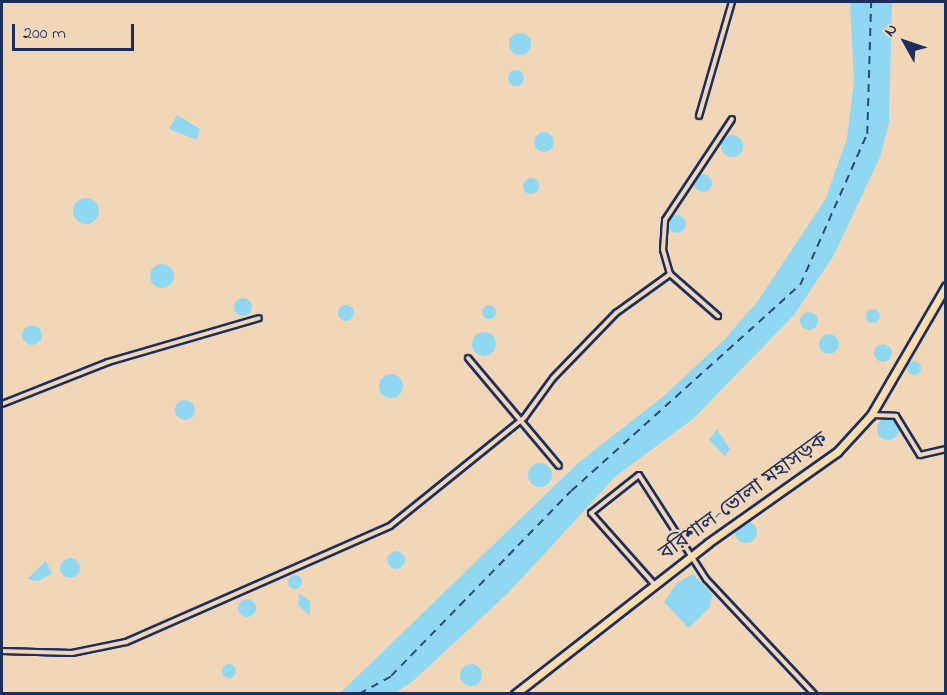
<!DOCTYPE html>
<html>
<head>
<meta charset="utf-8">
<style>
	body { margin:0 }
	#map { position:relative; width:947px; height:695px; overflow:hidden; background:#f1d7b8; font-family:"Indie Flower","Noto Sans Bengali",sans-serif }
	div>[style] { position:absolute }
	.water>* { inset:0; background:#90d8f1 }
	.round { border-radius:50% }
	.ferry>* { height:1.5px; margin-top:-0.75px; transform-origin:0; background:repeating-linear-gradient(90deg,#2d4874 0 8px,transparent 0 14px) }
	.roads { filter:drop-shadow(2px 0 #1b2f5e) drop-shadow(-2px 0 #1b2f5e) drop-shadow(0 2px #1b2f5e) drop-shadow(0 -2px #1b2f5e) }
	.minor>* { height:4px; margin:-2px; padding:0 2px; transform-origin:2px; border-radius:2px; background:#f1d7b8 }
	.trunk>* { height:7px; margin:-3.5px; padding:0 3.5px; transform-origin:3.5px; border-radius:3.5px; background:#fddcac }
	span { translate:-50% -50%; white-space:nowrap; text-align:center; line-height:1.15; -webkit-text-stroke:5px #f1d7b8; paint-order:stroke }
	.street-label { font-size:21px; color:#1b2f5e }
	.frame { position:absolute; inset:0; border:3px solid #1b2f5e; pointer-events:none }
	.north { position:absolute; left:875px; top:12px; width:60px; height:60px; -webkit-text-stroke:4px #f1d7b8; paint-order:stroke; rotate:310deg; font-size:16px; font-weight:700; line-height:24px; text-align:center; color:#1b2f5e }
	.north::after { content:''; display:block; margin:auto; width:21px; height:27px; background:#1b2f5e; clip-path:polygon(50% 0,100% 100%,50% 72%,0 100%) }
	.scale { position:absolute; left:12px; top:24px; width:122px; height:27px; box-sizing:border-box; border:3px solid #1b2f5e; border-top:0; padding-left:8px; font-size:18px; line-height:21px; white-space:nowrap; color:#1b2f5e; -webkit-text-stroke:4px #f1d7b8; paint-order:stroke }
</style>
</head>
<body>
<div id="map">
	<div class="water">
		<div style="clip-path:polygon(850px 2px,892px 2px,889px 123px,880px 157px,834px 255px,794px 315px,694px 418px,616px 476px,509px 592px,413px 681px,395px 693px,340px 693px,578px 463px,665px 395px,725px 339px,757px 302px,826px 198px,847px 138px,854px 81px)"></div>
		<div class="round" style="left:509px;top:33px;width:22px;height:22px"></div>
		<div class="round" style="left:508px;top:70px;width:16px;height:16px"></div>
		<div style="clip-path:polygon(177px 115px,200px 129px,197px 140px,169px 129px)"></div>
		<div class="round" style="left:534px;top:132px;width:20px;height:20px"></div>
		<div class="round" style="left:721px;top:135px;width:22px;height:22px"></div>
		<div class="round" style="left:694px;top:174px;width:18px;height:18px"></div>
		<div class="round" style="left:523px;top:178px;width:16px;height:16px"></div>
		<div class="round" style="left:73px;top:198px;width:26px;height:26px"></div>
		<div class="round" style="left:668px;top:215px;width:18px;height:18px"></div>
		<div class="round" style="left:150px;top:264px;width:24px;height:24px"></div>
		<div class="round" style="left:234px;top:298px;width:18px;height:18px"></div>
		<div class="round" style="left:482px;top:305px;width:14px;height:14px"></div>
		<div class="round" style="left:338px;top:305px;width:16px;height:16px"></div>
		<div class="round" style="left:866px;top:309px;width:14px;height:14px"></div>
		<div class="round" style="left:800px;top:312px;width:18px;height:18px"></div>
		<div class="round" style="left:22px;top:325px;width:20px;height:20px"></div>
		<div class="round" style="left:472px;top:332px;width:24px;height:24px"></div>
		<div class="round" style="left:819px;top:334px;width:20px;height:20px"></div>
		<div class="round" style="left:874px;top:344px;width:18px;height:18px"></div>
		<div class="round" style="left:907px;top:361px;width:14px;height:14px"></div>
		<div class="round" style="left:379px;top:374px;width:24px;height:24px"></div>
		<div class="round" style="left:175px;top:400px;width:20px;height:20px"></div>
		<div class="round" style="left:877px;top:418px;width:22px;height:22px"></div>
		<div style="clip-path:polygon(717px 429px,730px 449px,725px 456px,709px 440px)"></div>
		<div class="round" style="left:528px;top:463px;width:24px;height:24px"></div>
		<div class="round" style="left:735px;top:521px;width:22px;height:22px"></div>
		<div class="round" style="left:387px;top:551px;width:18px;height:18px"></div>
		<div class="round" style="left:60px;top:558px;width:20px;height:20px"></div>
		<div style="clip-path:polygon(46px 561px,52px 574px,38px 581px,27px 579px)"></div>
		<div style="clip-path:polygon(693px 574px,713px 595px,709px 608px,689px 628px,664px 602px,677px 583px)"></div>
		<div class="round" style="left:288px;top:575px;width:14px;height:14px"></div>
		<div style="clip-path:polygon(299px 593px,310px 601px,310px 616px,298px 605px)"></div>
		<div class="round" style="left:238px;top:599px;width:18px;height:18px"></div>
		<div class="round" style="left:460px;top:664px;width:22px;height:22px"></div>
		<div class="round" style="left:222px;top:664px;width:14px;height:14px"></div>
	</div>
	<div class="ferry">
		<div style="left:359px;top:694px;width:37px;rotate:-29deg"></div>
		<div style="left:391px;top:676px;width:258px;rotate:-45.8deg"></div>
		<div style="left:571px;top:491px;width:308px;rotate:-42deg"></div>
		<div style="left:800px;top:285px;width:165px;rotate:-66.1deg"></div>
		<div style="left:867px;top:134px;width:132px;rotate:-88.3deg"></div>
	</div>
	<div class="roads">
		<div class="minor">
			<div style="left:699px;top:116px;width:119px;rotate:-73.9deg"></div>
			<div style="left:670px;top:274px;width:25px;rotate:-106deg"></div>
			<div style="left:663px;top:250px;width:30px;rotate:-86deg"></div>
			<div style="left:665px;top:220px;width:121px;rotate:-56.4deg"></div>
			<div style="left:468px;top:358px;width:141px;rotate:49.9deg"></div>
			<div style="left:2px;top:404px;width:114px;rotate:-21.6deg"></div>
			<div style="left:108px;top:362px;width:157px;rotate:-16.2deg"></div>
			<div style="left:872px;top:415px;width:24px;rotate:2deg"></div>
			<div style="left:896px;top:416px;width:46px;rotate:58.4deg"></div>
			<div style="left:920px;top:455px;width:27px;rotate:-13deg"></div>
			<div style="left:654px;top:584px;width:95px;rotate:-131.6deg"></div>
			<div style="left:591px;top:513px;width:61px;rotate:-38.4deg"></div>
			<div style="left:639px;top:475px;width:124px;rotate:57.2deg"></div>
			<div style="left:706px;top:579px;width:158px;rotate:46.8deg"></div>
			<div style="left:2px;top:651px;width:70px;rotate:1.6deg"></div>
			<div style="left:72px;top:653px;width:55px;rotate:-11.5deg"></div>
			<div style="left:126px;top:642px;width:288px;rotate:-23.7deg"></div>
			<div style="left:390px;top:526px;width:172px;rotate:-38.9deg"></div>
			<div style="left:524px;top:418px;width:49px;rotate:-54.1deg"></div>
			<div style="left:553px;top:378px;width:91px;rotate:-45.9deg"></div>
			<div style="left:616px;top:313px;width:67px;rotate:-35.8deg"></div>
			<div style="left:670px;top:274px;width:64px;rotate:41.2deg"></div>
		</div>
		<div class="trunk">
			<div style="left:515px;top:694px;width:245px;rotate:-38deg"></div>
			<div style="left:708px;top:543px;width:158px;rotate:-35.2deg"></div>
			<div style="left:837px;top:452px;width:50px;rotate:-47.4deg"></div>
			<div style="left:871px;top:415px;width:149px;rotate:-59.8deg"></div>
		</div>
	</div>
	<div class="street-label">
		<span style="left:744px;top:497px;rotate:-36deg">বরিশাল-ভোলা মহাসড়ক</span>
	</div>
	<div class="frame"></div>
	<div class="north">N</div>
	<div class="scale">200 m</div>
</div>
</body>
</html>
